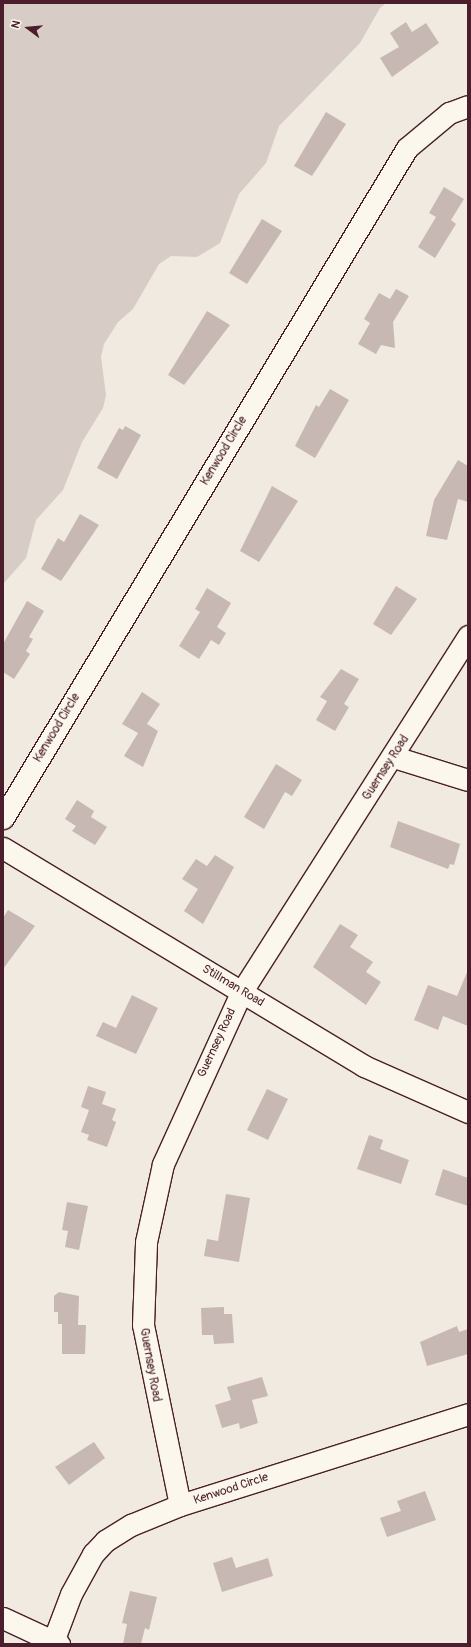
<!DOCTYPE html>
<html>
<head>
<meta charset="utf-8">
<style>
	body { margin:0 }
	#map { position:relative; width:471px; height:1647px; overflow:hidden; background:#f0eae0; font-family:Pangolin,sans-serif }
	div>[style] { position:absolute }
	.green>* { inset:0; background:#d8ccc6 }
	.building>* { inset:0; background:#c8b8b3 }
	.roads { filter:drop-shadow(1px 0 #4a1f2b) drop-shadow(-1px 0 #4a1f2b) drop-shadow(0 1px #4a1f2b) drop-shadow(0 -1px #4a1f2b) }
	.minor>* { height:21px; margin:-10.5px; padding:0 10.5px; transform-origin:10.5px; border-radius:10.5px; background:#fbf7ec }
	span { translate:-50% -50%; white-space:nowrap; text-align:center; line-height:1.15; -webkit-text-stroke:3px #fbf7ec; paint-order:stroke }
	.street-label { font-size:12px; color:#4a1f2b }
	.frame { position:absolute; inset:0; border:4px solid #4a1f2b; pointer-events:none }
	.north { position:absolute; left:8px; top:8px; width:40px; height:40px; -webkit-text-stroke:3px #fbf7ec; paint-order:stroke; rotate:286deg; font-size:11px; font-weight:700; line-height:16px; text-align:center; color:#4a1f2b }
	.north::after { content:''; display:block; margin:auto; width:14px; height:18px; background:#4a1f2b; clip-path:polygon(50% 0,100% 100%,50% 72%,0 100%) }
</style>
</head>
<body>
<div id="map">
	<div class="green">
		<div style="clip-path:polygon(3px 3px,386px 3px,380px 8px,360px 43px,279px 126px,266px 163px,239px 194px,220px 243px,197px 257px,171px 256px,159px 264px,133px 309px,118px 322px,104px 344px,101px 357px,106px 395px,103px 408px,82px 442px,63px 490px,36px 520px,26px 558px,3px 584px)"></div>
	</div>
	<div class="building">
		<div style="clip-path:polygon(406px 22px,412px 32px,426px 23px,439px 43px,392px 77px,380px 58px,399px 47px,390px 33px)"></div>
		<div style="clip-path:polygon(326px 112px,346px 124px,312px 176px,294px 166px)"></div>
		<div style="clip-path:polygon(444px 187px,464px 199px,451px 220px,456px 224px,435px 258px,418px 247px,436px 217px,429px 213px)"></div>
		<div style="clip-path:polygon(262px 219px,282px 231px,247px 284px,229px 273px)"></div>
		<div style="clip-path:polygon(396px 289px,409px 296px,393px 322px,395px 348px,381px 345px,376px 354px,358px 344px,370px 323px,364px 319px,379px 293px,390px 299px)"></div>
		<div style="clip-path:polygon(207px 311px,230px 325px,184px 385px,168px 375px)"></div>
		<div style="clip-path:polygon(330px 389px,349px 400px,315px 458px,295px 446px,316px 405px,319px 407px)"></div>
		<div style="clip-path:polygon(125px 426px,141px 435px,117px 479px,97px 468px,119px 428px,123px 430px)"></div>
		<div style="clip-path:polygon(458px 460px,468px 466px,468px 502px,458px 499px,447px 540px,426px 536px,434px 500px)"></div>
		<div style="clip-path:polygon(272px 486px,298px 501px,259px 562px,240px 551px)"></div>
		<div style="clip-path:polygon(80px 514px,99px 525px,61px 581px,41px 569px,58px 538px,64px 542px)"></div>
		<div style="clip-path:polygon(396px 586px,417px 599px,391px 635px,373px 624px)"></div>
		<div style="clip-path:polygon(207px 588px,231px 603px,217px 627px,226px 633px,219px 645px,211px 640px,199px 659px,179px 646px,200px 612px,195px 609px)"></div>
		<div style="clip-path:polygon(27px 601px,44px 611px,29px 637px,33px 639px,26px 651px,30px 654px,14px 679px,3px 672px,3px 644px)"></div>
		<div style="clip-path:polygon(341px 669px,359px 679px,344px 704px,349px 707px,335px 731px,316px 720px,327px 701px,320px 697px)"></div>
		<div style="clip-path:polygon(142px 692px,160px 704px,147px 724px,158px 731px,143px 767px,124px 756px,138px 733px,122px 724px)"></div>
		<div style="clip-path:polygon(276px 764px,302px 780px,292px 796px,285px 792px,264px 829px,244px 817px)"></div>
		<div style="clip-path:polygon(77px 800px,94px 811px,91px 817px,107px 827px,95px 845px,72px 831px,76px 826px,65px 819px)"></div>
		<div style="clip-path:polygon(398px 821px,460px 844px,454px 865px,450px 864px,448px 869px,390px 847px)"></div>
		<div style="clip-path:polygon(215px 855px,234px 867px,203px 924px,184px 911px,198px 889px,182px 879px,196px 859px,207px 866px)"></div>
		<div style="clip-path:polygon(8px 910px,35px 926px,3px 969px,3px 918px)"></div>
		<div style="clip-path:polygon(340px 924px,358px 935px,350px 947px,373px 962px,366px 972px,381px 982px,366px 1005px,313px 967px)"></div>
		<div style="clip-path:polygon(468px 970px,468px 1026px,443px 1016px,438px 1030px,414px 1020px,428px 985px,457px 996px)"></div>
		<div style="clip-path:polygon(132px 995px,158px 1008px,136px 1054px,96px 1036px,103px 1022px,116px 1028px)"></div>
		<div style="clip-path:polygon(88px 1086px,106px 1092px,102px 1104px,116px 1109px,112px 1120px,116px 1122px,107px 1147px,87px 1140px,89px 1135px,81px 1132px,89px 1110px,81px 1107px)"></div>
		<div style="clip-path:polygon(267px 1089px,288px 1099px,268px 1140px,247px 1130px)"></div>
		<div style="clip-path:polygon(369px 1135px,383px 1140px,380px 1149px,409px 1160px,401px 1184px,357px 1169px)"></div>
		<div style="clip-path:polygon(443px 1169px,468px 1178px,468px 1206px,435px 1195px)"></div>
		<div style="clip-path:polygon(226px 1194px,250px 1198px,239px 1262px,204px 1256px,207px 1239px,218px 1241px)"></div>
		<div style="clip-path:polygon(67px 1202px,88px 1206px,79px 1250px,65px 1247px,68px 1231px,62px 1230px)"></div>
		<div style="clip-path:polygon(59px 1292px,79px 1296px,78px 1325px,86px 1325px,85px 1354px,62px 1354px,62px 1324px,58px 1324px,58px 1312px,54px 1312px,54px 1296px)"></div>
		<div style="clip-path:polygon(224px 1307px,224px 1314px,232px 1314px,234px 1343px,214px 1344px,213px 1335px,202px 1335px,201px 1308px)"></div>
		<div style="clip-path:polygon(457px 1326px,459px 1332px,468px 1329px,468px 1354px,427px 1366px,420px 1342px)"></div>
		<div style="clip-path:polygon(262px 1377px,268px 1396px,252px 1400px,258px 1423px,240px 1429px,239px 1423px,222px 1428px,215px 1405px,231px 1400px,227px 1387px)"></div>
		<div style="clip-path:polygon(94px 1442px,105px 1458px,69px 1485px,55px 1467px)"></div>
		<div style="clip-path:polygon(425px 1491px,436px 1520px,387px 1537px,380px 1518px,401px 1511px,397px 1501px)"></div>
		<div style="clip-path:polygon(232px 1557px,236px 1568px,268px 1558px,273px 1576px,222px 1592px,213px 1563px)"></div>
		<div style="clip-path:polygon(130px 1591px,157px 1597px,149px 1630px,145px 1628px,141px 1644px,123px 1644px,127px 1624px,122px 1623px)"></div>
	</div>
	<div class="roads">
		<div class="minor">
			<div style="left:394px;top:757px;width:77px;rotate:17.3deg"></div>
			<div style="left:3px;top:818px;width:782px;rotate:-58.91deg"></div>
			<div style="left:407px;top:148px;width:55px;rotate:-39.8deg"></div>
			<div style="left:449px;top:113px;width:20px;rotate:-20deg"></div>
			<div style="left:3px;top:848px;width:422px;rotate:31.1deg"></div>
			<div style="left:364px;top:1066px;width:114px;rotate:23.9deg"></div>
			<div style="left:180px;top:1505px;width:184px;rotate:-101.6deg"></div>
			<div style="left:143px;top:1325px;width:83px;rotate:-87.9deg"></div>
			<div style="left:146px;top:1242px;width:80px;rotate:-77.7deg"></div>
			<div style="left:163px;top:1164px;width:190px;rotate:-65.5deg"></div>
			<div style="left:242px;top:991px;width:421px;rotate:-57.5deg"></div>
			<div style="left:3px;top:1618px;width:62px;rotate:24.9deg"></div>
			<div style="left:54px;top:1639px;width:48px;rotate:-69.3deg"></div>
			<div style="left:71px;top:1594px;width:46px;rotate:-61.2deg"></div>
			<div style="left:93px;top:1554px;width:18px;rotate:-47deg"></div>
			<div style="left:105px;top:1541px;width:31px;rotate:-32deg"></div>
			<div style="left:131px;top:1525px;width:53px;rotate:-22.2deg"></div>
			<div style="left:180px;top:1505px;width:302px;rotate:-17.5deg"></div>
		</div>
	</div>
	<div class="street-label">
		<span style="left:224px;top:451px;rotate:-59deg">Kenwood Circle</span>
		<span style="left:57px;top:728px;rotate:-59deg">Kenwood Circle</span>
		<span style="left:386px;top:768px;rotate:-57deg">Guernsey Road</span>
		<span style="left:233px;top:986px;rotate:31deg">Stillman Road</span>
		<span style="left:217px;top:1043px;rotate:-65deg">Guernsey Road</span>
		<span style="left:150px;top:1365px;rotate:80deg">Guernsey Road</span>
		<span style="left:231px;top:1489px;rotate:-18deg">Kenwood Circle</span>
	</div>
	<div class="frame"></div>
	<div class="north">N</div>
</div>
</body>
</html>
